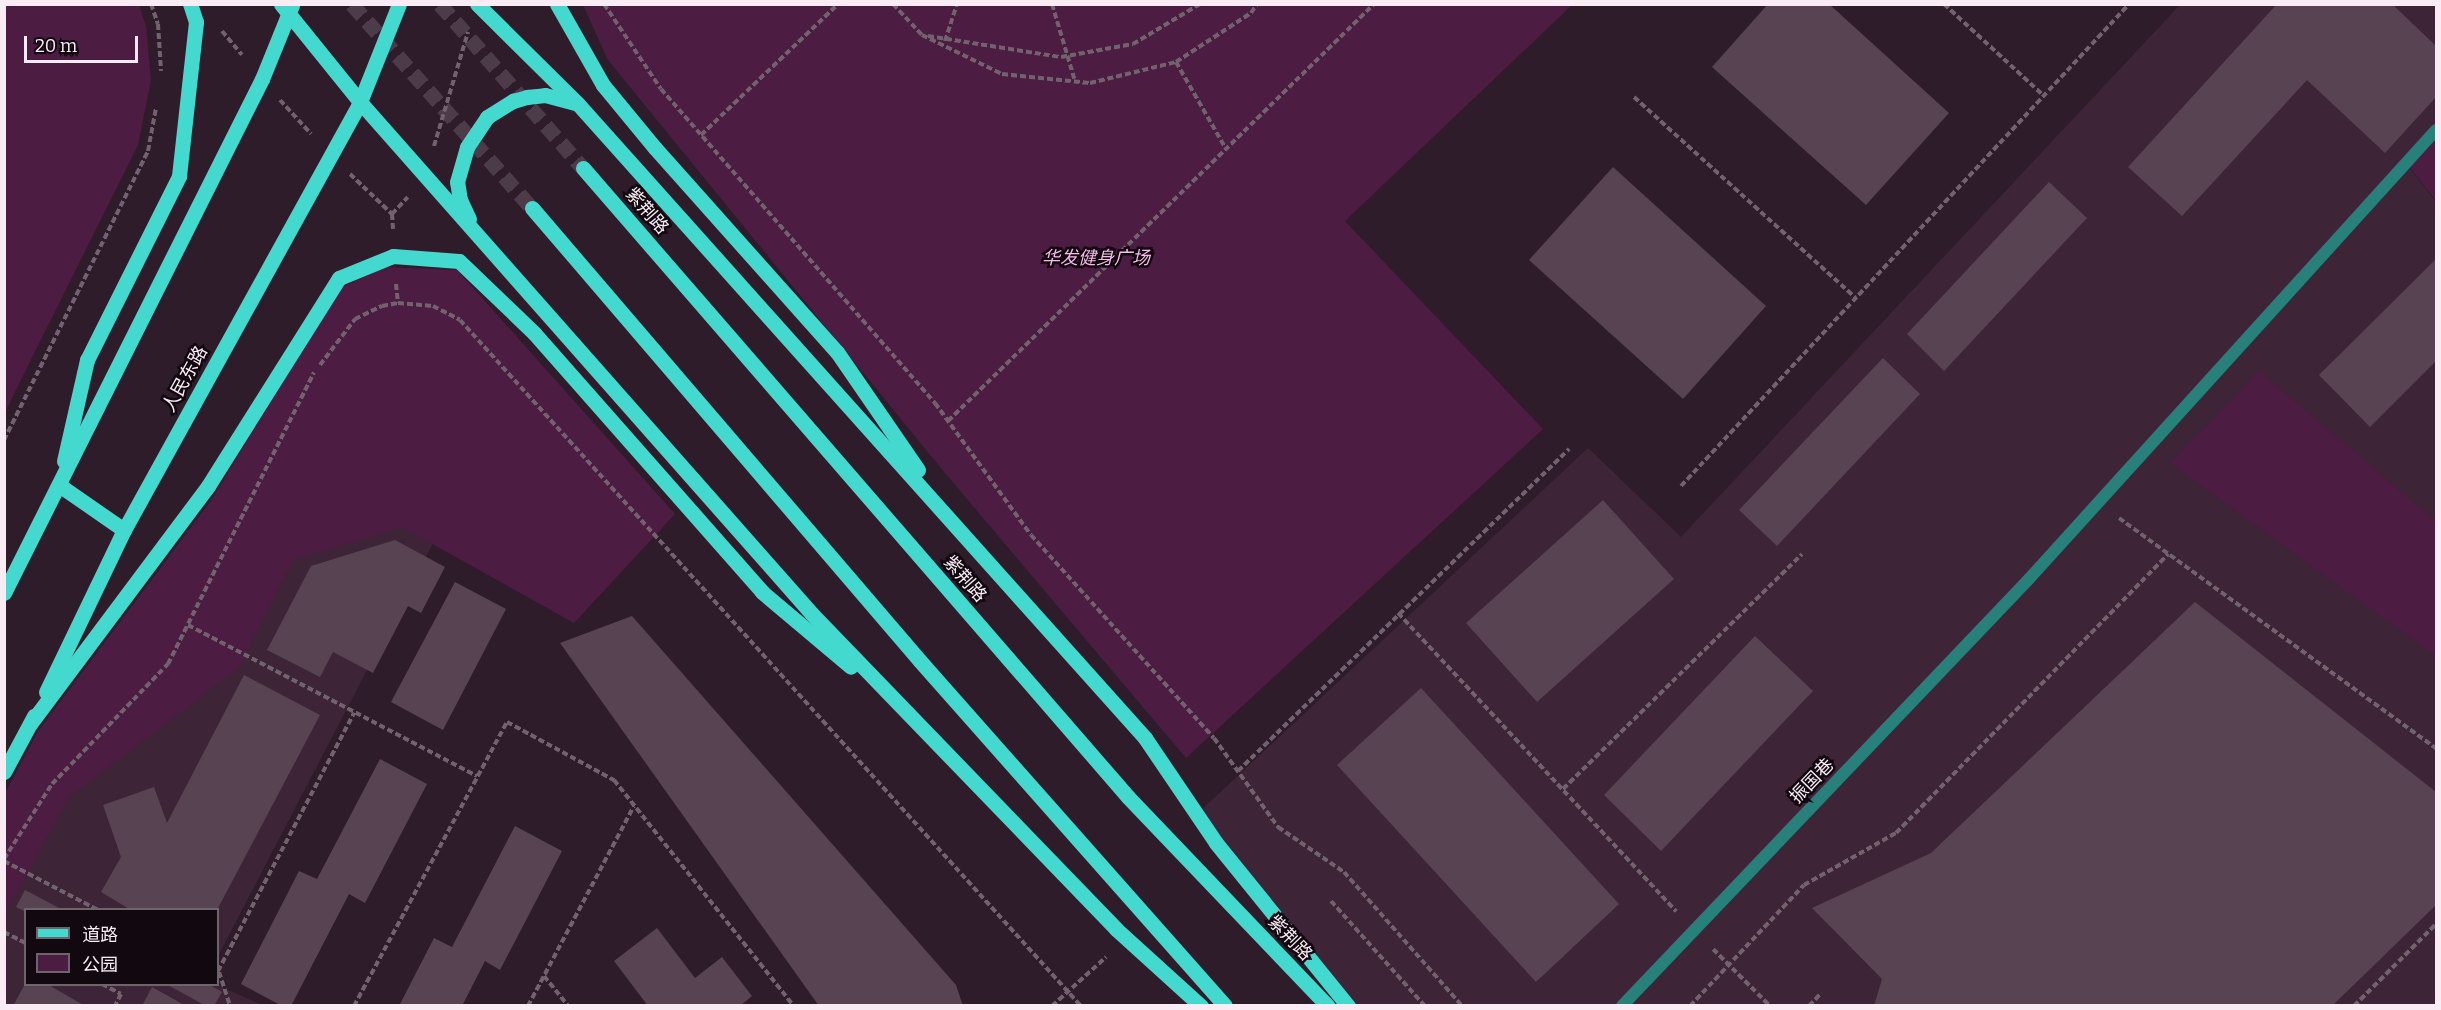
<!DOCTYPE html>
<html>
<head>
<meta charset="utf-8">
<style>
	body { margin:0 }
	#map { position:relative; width:2441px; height:1010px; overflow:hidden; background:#2e1c2a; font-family:Bitter,"Noto Sans SC",serif }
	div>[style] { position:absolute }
	.built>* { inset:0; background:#3d2537 }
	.green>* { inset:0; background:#4c1c43 }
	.building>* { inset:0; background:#584352 }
	.primary-tunnel>* { height:15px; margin-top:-7.5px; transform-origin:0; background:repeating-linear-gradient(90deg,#4c3b48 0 15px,transparent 0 23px) }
	.path>* { height:4px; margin-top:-2px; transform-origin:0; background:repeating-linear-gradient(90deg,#72626e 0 6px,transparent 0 9px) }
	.minor>* { height:12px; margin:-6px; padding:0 6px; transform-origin:6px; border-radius:6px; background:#28807a }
	.primary>* { height:15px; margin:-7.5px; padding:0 7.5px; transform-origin:7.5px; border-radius:7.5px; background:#44d9cf }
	span { translate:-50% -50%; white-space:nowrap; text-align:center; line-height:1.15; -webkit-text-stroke:5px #11090f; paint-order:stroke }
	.street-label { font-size:18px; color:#f9ecf5 }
	.park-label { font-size:18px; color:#f8bbe9; font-style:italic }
	.frame { position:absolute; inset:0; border:6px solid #f9ecf5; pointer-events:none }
	.legend { position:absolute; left:24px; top:908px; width:195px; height:78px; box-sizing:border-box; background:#11090f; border:2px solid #6e646b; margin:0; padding:8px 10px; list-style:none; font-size:18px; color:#f9ecf5 }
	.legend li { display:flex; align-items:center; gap:12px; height:30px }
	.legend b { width:30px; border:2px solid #6e646b }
	.scale { position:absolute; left:24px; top:36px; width:114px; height:27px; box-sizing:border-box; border:3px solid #f9ecf5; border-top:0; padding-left:8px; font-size:18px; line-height:21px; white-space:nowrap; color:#f9ecf5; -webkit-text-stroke:4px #11090f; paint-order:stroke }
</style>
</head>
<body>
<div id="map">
	<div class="built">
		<div style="clip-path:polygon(2180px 5px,2436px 5px,2436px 129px,2406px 163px,2436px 202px,2436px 1005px,1350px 1005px,1197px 814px,1588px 448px,1681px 537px)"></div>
		<div style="clip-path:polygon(316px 374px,516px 384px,218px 956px,218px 910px,26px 910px,26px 984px,217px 985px,262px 1005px,5px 1005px,4px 862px)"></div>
	</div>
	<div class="green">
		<div style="clip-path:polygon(5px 4px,139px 5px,146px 26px,151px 80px,138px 145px,5px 412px)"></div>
		<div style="clip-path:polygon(583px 5px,1572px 5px,1345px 221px,1543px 429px,1186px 758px,940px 467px,608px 60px)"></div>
		<div style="clip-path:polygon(2436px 131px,2436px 201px,2407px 164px)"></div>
		<div style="clip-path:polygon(385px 267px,457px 270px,675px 514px,574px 623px,402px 527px,293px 560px,238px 668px,68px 798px,5px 914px,5px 793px,38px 731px,212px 499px,341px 288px)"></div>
		<div style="clip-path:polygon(2259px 371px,2436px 522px,2436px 656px,2170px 463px)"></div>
	</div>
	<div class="building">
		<div style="clip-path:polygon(1768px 4px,1829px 4px,1949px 113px,1866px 205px,1712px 67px)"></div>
		<div style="clip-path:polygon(2277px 4px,2392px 4px,2436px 46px,2436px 97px,2385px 153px,2307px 80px,2182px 216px,2128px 167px)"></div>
		<div style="clip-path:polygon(1613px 167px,1766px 306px,1683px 399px,1529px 260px)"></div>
		<div style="clip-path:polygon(2049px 182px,2087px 218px,1944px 371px,1907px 334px)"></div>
		<div style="clip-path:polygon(2436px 259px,2436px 361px,2370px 427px,2319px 375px)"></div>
		<div style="clip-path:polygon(1883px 358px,1920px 394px,1777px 546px,1739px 510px)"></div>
		<div style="clip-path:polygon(1603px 500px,1674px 579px,1537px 702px,1466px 623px)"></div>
		<div style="clip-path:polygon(395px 540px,445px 567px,421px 613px,408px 606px,373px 673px,333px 652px,320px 677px,267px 650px,311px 566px)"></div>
		<div style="clip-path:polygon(455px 582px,506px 609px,443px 730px,391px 702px)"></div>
		<div style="clip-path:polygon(2195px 602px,2436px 792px,2436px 905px,2332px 1006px,1874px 1006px,1882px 979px,1812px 908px,1931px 853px)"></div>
		<div style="clip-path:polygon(632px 616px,956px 985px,963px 1006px,819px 1006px,560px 643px)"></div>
		<div style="clip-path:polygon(1755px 636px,1813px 691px,1661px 851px,1604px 795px)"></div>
		<div style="clip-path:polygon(244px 675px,320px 715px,217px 910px,131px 910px,101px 892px,121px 857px,103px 805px,154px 787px,167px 823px)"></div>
		<div style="clip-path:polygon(1421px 688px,1619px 904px,1536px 982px,1337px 765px)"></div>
		<div style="clip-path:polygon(380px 759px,427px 784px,365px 903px,349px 894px,291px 1006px,282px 1006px,241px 984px,299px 871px,317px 879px)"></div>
		<div style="clip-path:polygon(515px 826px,562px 851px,500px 970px,485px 961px,462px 1006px,399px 1006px,434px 938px,452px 947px)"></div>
		<div style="clip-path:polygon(25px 890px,63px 910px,26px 910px,26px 912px,16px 907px)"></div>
		<div style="clip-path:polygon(657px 928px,695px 978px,722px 957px,752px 996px,740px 1006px,648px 1006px,614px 961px)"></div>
		<div style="clip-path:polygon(25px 984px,47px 984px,85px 1006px,13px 1006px)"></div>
		<div style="clip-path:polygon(166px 984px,208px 984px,222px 992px,214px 1006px,206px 1006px)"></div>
		<div style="clip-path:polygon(152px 987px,186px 1006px,142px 1006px)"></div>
	</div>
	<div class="primary-tunnel">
		<div style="left:352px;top:4px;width:272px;rotate:48.6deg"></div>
		<div style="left:440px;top:4px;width:218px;rotate:48.9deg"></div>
	</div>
	<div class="path">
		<div style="left:151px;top:4px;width:21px;rotate:71deg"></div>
		<div style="left:158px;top:24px;width:47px;rotate:86.3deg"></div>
		<div style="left:604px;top:4px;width:102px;rotate:56.2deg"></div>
		<div style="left:661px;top:89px;width:417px;rotate:48.9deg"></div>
		<div style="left:935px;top:403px;width:163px;rotate:54deg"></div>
		<div style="left:1031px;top:535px;width:273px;rotate:48deg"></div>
		<div style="left:1214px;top:738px;width:110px;rotate:54.3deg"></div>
		<div style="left:1278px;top:827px;width:80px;rotate:34.3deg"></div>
		<div style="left:1344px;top:872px;width:179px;rotate:48.6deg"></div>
		<div style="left:893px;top:4px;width:42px;rotate:46.9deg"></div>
		<div style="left:922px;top:35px;width:89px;rotate:26deg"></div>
		<div style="left:1002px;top:74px;width:88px;rotate:5.8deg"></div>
		<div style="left:1090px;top:83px;width:89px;rotate:-13.7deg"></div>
		<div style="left:1176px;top:62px;width:90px;rotate:-33.2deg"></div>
		<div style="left:1251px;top:13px;width:11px;rotate:-56deg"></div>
		<div style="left:1052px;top:4px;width:80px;rotate:73.4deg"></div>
		<div style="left:1944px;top:4px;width:134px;rotate:42.6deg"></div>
		<div style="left:222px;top:31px;width:31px;rotate:50deg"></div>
		<div style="left:928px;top:36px;width:135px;rotate:9deg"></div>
		<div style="left:1061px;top:57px;width:73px;rotate:-10.2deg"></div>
		<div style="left:1133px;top:44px;width:78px;rotate:-30.8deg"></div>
		<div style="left:945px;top:41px;width:39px;rotate:-72deg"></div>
		<div style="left:1176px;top:62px;width:100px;rotate:60.1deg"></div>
		<div style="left:1634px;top:97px;width:299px;rotate:42.2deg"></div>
		<div style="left:280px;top:100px;width:46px;rotate:47.6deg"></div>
		<div style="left:701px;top:135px;width:190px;rotate:-43.7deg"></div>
		<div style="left:434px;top:146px;width:119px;rotate:-73.4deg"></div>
		<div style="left:350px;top:174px;width:58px;rotate:43.6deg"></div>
		<div style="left:392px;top:214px;width:23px;rotate:-47deg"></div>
		<div style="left:392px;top:214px;width:15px;rotate:86deg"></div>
		<div style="left:396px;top:284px;width:19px;rotate:84deg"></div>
		<div style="left:320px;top:365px;width:58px;rotate:-52.7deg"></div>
		<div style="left:355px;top:319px;width:30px;rotate:-26deg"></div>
		<div style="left:382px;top:306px;width:16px;rotate:-11deg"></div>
		<div style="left:398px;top:303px;width:35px;rotate:5deg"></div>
		<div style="left:433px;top:306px;width:30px;rotate:27deg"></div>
		<div style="left:460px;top:320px;width:925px;rotate:47.85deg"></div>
		<div style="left:948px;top:421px;width:596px;rotate:-44.39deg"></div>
		<div style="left:4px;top:440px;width:323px;rotate:-63.5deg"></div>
		<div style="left:148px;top:151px;width:44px;rotate:-79.5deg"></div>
		<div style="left:1681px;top:486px;width:658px;rotate:-47.09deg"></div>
		<div style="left:2119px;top:518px;width:392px;rotate:36deg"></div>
		<div style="left:1398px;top:613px;width:408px;rotate:47deg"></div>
		<div style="left:188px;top:625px;width:326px;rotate:27.6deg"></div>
		<div style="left:1238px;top:771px;width:462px;rotate:-44.2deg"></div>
		<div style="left:1563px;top:789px;width:335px;rotate:-44.5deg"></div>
		<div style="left:4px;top:859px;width:89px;rotate:-57.4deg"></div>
		<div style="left:52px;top:784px;width:167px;rotate:-46deg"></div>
		<div style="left:168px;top:664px;width:326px;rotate:-63.4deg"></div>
		<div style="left:4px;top:861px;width:106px;rotate:27.5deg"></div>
		<div style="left:1331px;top:901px;width:141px;rotate:48.2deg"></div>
		<div style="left:4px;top:932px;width:25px;rotate:27deg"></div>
		<div style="left:1713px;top:949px;width:81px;rotate:45deg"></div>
		<div style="left:218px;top:971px;width:292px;rotate:-62.2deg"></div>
		<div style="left:219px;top:972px;width:36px;rotate:72deg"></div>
		<div style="left:544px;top:976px;width:38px;rotate:51deg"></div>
		<div style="left:102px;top:984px;width:21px;rotate:28deg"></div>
		<div style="left:121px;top:994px;width:13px;rotate:117deg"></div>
		<div style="left:354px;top:1006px;width:323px;rotate:-61.7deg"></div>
		<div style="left:507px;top:722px;width:122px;rotate:28.5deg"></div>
		<div style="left:614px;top:780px;width:289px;rotate:51.5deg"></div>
		<div style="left:528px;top:1006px;width:226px;rotate:-62.1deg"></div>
		<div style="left:1052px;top:1006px;width:73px;rotate:-42.2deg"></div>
		<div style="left:1690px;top:1006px;width:166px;rotate:-46.7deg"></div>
		<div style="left:1804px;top:885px;width:106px;rotate:-29.5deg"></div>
		<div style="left:1896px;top:833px;width:390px;rotate:-45.7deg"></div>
		<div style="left:1809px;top:1006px;width:18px;rotate:-47deg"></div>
		<div style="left:2354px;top:1006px;width:116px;rotate:-45deg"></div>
	</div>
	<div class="minor">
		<div style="left:1622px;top:1006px;width:588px;rotate:-46.38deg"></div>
		<div style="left:2028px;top:580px;width:607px;rotate:-47.8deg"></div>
	</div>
	<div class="primary">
		<div style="left:281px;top:4px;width:126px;rotate:51.1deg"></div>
		<div style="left:360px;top:102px;width:683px;rotate:48.56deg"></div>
		<div style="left:812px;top:614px;width:438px;rotate:46deg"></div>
		<div style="left:1116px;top:929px;width:115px;rotate:42.2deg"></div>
		<div style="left:477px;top:4px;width:142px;rotate:44.7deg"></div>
		<div style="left:578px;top:104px;width:851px;rotate:48.19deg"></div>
		<div style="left:1145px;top:738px;width:127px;rotate:55.9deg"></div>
		<div style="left:1216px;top:843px;width:210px;rotate:51deg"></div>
		<div style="left:557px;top:4px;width:93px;rotate:60.4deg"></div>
		<div style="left:603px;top:85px;width:82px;rotate:50.5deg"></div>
		<div style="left:655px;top:148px;width:273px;rotate:48.3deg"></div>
		<div style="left:837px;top:352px;width:143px;rotate:55.5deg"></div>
		<div style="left:583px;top:168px;width:832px;rotate:49.09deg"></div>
		<div style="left:1128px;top:797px;width:289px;rotate:46.3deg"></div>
		<div style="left:532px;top:208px;width:596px;rotate:49.42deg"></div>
		<div style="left:920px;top:661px;width:460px;rotate:48.5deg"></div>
		<div style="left:469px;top:219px;width:21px;rotate:-115deg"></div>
		<div style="left:460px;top:200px;width:18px;rotate:-99deg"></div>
		<div style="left:457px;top:182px;width:36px;rotate:-74deg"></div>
		<div style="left:467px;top:147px;width:36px;rotate:-56deg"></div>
		<div style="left:487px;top:117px;width:31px;rotate:-32deg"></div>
		<div style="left:513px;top:101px;width:15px;rotate:-16deg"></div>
		<div style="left:527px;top:97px;width:18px;rotate:-6deg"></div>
		<div style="left:545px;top:95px;width:31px;rotate:15deg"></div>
		<div style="left:64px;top:461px;width:104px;rotate:-77.2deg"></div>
		<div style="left:87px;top:360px;width:206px;rotate:-63.4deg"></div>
		<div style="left:179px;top:176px;width:155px;rotate:-83.7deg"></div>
		<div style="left:196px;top:22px;width:19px;rotate:-108deg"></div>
		<div style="left:59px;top:485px;width:79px;rotate:34.7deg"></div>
		<div style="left:4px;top:593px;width:575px;rotate:-63.35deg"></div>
		<div style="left:262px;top:79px;width:80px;rotate:-67.9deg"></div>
		<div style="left:46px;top:692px;width:180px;rotate:-64.3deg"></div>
		<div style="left:124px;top:530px;width:489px;rotate:-61.1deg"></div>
		<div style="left:360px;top:102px;width:105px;rotate:-68.3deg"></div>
		<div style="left:30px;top:724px;width:297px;rotate:-53.2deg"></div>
		<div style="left:208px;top:486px;width:246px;rotate:-57.8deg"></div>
		<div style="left:339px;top:278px;width:58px;rotate:-22.2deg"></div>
		<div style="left:393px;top:256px;width:66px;rotate:4.3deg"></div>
		<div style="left:459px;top:261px;width:104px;rotate:43.8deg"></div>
		<div style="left:534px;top:333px;width:345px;rotate:48.6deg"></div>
		<div style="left:762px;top:592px;width:116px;rotate:40.1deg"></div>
		<div style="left:4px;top:772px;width:64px;rotate:-61.8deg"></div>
	</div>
	<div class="street-label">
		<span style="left:647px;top:211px;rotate:49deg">紫荆路</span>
		<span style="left:185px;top:379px;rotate:-61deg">人民东路</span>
		<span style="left:965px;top:579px;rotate:49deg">紫荆路</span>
		<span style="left:1812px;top:781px;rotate:-46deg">振国巷</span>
		<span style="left:1290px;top:938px;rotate:46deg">紫荆路</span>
	</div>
	<div class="park-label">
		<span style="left:1096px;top:258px">华发健身广场</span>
	</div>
	<div class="frame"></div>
	<ul class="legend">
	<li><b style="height:8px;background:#44d9cf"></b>道路</li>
	<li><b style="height:16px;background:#4c1c43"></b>公园</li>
	</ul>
	<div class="scale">20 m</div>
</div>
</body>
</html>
